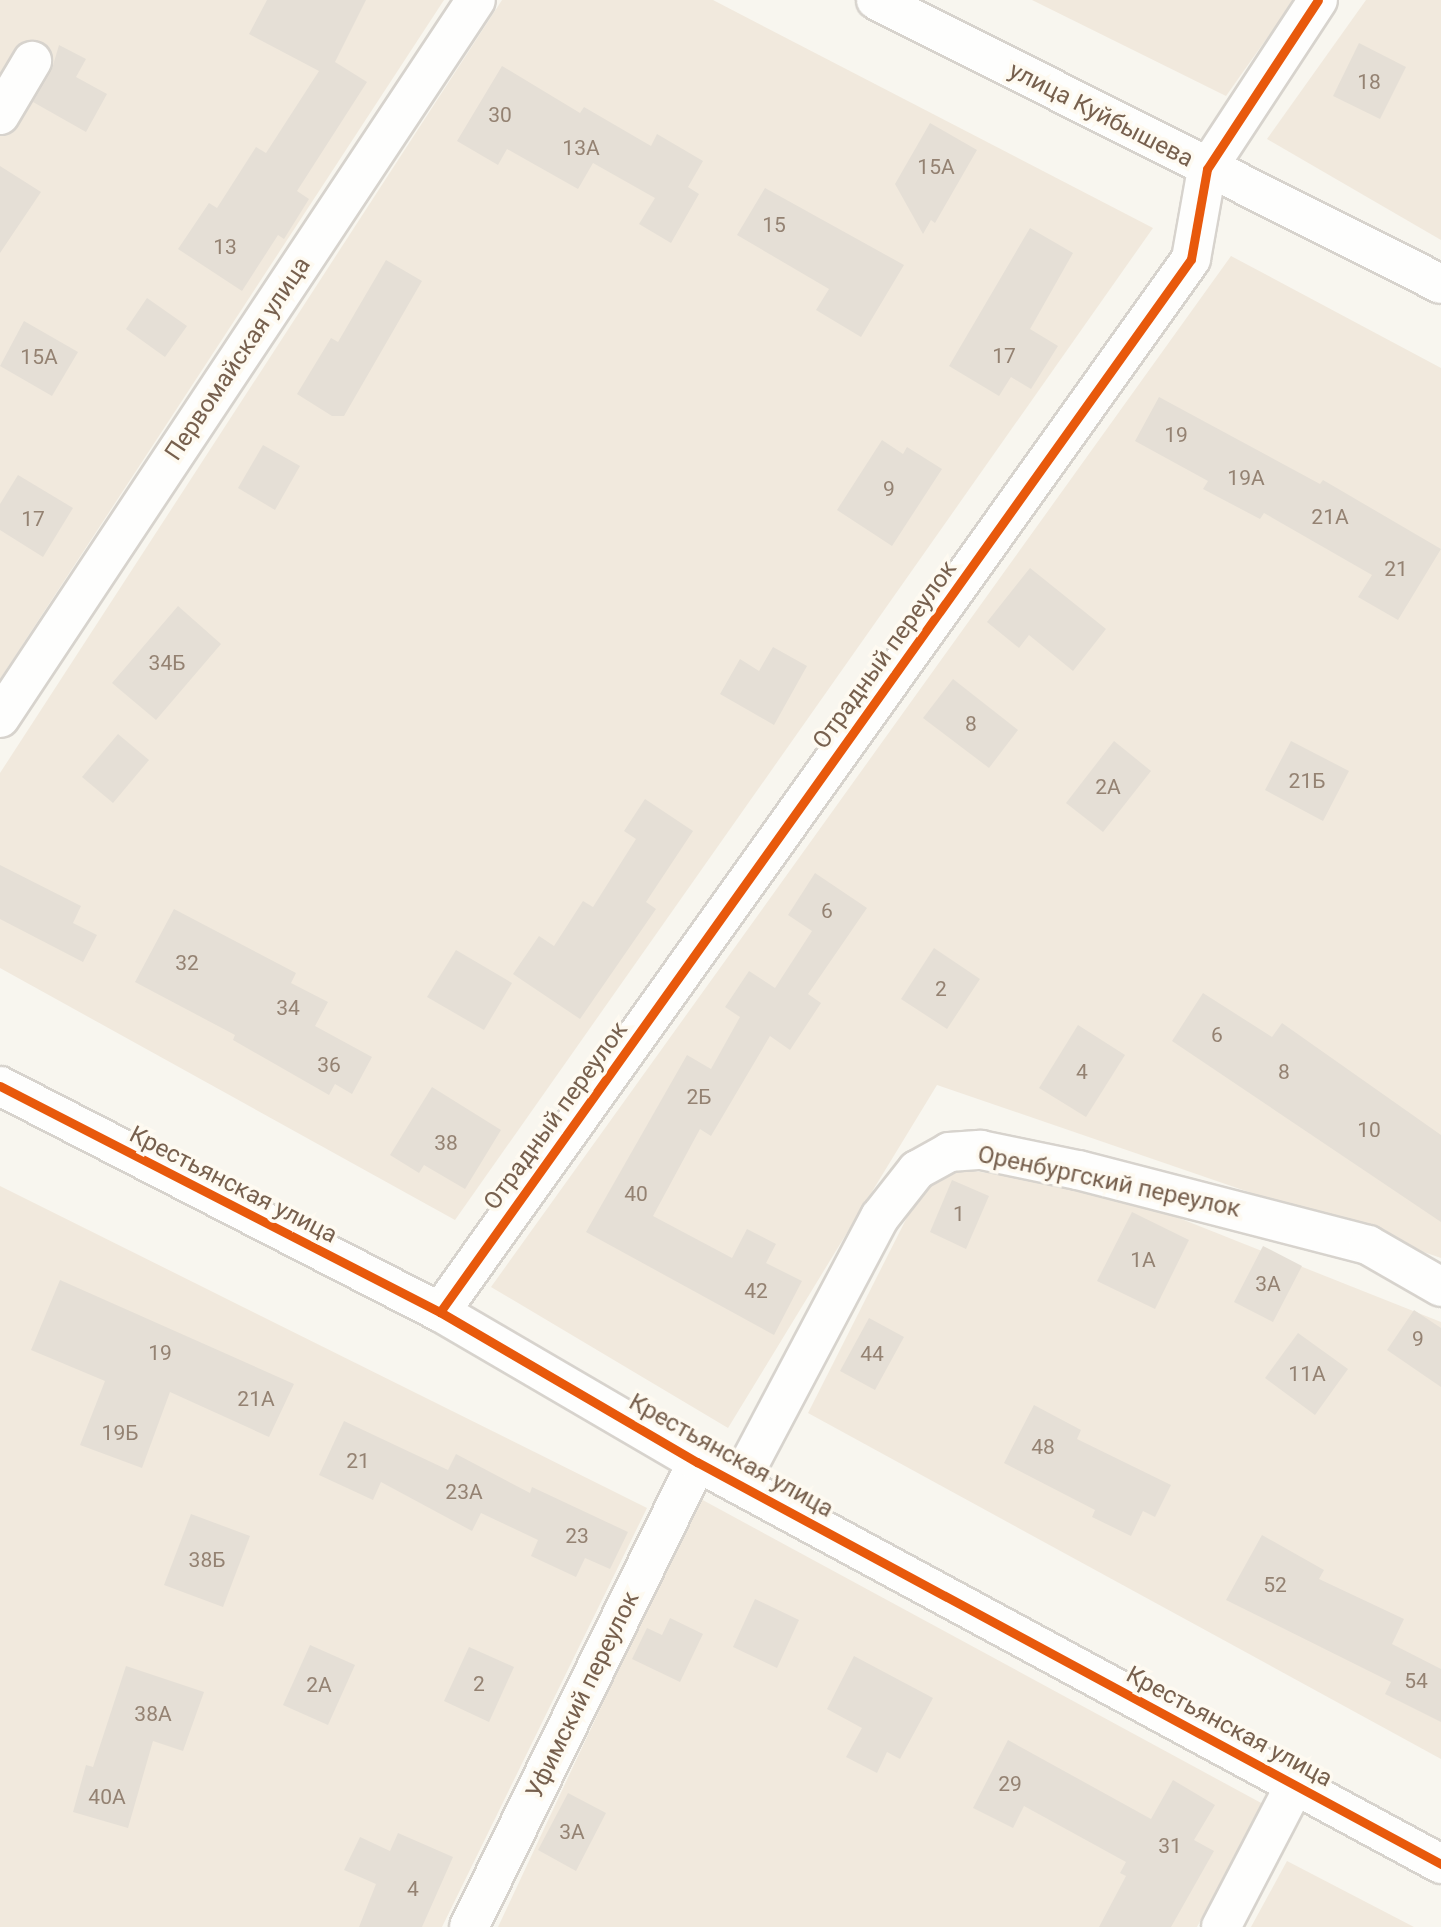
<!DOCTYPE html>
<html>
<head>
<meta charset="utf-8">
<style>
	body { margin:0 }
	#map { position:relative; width:1441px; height:1927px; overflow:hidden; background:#f8f6ef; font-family:Roboto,sans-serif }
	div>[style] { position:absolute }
	.residential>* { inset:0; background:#f1e9dd }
	.building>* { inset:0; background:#e5dfd6 }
	.roads { filter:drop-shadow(2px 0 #d7d3cd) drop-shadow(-2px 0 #d7d3cd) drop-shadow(0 2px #d7d3cd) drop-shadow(0 -2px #d7d3cd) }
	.minor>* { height:38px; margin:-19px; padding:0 19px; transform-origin:19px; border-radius:19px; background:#fefefd }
	.tertiary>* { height:38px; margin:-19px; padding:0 19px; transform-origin:19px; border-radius:19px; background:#fefefd }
	.cycleway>* { height:9px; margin:-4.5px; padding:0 4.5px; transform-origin:4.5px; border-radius:4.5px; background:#e8590c }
	span { translate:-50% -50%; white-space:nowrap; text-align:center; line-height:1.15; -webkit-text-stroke:7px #fefaf1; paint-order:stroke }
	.number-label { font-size:21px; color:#948272 }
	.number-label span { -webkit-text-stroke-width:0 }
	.street-label { font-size:24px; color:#77604e }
</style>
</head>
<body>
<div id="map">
	<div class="residential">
		<div style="clip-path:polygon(0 0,444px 0,0 679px)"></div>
		<div style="clip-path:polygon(502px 0,713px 0,1153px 228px,455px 1220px,0 968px,0 773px)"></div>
		<div style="clip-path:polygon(1032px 0,1294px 0,1226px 96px)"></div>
		<div style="clip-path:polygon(1366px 0,1441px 0,1441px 240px,1267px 139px)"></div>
		<div style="clip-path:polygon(1231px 256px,1441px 368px,1441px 1258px,937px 1085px,728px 1428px,491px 1287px)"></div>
		<div style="clip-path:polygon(933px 1166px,1101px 1187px,1441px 1322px,1441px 1759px,808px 1413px)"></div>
		<div style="clip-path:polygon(0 1186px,647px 1508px,442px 1927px,0 1927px)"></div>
		<div style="clip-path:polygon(699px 1498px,1263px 1804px,1197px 1927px,498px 1927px)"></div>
		<div style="clip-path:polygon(1287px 1861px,1414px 1927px,1251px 1927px)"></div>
	</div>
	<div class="building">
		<div style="clip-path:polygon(267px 0,366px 0,335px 62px,367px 82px,297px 191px,309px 199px,284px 239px,278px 235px,242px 291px,178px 249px,209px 203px,217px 208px,256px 147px,266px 153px,319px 71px,249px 34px)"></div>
		<div style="clip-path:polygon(1359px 43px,1406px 67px,1380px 119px,1333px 96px)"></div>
		<div style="clip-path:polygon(59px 45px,86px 59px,76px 77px,107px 94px,86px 132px,33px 102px,51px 72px)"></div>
		<div style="clip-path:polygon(502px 66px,580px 113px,584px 107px,651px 146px,657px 134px,703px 161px,688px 187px,699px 194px,671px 243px,639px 224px,655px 198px,593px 163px,578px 189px,507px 149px,498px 165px,457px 141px)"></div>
		<div style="clip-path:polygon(930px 123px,977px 150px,935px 223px,931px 220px,923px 234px,895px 184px)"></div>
		<div style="clip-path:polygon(0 166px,41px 192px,0 253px)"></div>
		<div style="clip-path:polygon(765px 188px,904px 265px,861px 337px,816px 310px,829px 289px,737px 235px)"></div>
		<div style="clip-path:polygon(1030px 228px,1073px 253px,1030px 329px,1058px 346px,1031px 389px,1011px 377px,999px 396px,949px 366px)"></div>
		<div style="clip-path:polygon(386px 260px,422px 281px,344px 416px,332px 416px,297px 394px,331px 338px,338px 342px)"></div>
		<div style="clip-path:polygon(147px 298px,187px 326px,165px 357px,126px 329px)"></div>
		<div style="clip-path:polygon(24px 321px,78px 352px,52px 396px,0 366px)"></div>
		<div style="clip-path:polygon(1159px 397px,1320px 484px,1323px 480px,1441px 549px,1398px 620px,1358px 597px,1372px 575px,1264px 513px,1260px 519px,1203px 489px,1208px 481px,1135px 441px)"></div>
		<div style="clip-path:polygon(882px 440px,903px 454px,907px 447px,942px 469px,892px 546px,837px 510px)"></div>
		<div style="clip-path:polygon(263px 445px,300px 466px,275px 510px,238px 488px)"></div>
		<div style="clip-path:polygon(18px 475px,73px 508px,43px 557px,0 530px,0 504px)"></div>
		<div style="clip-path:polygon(1030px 568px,1106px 629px,1073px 671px,1029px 635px,1019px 648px,987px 622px)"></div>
		<div style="clip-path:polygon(178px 606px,221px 644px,156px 720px,112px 683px)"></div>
		<div style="clip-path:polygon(773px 647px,807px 666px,774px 725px,720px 694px,740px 659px,759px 671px)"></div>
		<div style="clip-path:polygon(953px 679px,1018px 730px,989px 768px,923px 718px)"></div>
		<div style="clip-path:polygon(118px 734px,149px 760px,113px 803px,82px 777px)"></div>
		<div style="clip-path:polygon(1114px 741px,1151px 771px,1103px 832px,1066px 803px)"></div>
		<div style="clip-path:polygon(1291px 741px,1349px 771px,1323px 821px,1265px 790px)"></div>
		<div style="clip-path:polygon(645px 799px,693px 831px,646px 902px,656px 909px,580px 1019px,513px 974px,539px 936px,554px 946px,583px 901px,593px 907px,636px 839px,624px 831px)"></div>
		<div style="clip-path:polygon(0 865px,81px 906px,73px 923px,97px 935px,83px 962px,0 919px)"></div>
		<div style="clip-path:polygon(815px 873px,867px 908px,808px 994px,821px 1003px,790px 1050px,770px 1036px,711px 1136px,700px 1129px,653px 1216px,732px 1258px,747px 1229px,776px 1244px,766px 1263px,802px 1281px,774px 1335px,586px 1232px,687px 1055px,711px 1069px,740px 1017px,725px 1007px,749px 971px,775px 988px,812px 931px,788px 915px)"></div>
		<div style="clip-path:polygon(174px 909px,296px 973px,291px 983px,328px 1002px,315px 1026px,372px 1057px,352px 1094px,335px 1084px,329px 1095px,233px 1040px,235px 1035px,135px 982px)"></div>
		<div style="clip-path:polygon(934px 948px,980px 979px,947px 1029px,901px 999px)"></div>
		<div style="clip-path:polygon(456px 950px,512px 983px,484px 1030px,427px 997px)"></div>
		<div style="clip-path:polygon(1203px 993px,1272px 1037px,1282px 1023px,1441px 1135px,1441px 1222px,1172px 1041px)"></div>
		<div style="clip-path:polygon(1078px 1025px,1125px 1055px,1086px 1117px,1039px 1088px)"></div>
		<div style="clip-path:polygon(432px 1087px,501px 1130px,465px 1189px,424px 1165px,419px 1173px,390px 1155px)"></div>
		<div style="clip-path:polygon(952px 1180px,989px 1196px,966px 1249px,930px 1232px)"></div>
		<div style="clip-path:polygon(1132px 1212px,1189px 1240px,1155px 1309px,1097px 1281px)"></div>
		<div style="clip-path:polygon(1263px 1246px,1302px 1266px,1273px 1322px,1234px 1302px)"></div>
		<div style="clip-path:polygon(60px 1280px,294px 1384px,269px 1437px,170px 1392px,142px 1468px,80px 1445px,105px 1381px,31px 1350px)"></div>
		<div style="clip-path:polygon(1414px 1310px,1441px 1328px,1441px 1387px,1387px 1350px)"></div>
		<div style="clip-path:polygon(869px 1318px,904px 1337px,875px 1390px,840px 1371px)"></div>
		<div style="clip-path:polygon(1298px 1333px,1348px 1369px,1315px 1415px,1265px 1378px)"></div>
		<div style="clip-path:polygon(1034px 1405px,1081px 1430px,1077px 1439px,1171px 1485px,1155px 1517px,1143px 1511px,1131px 1536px,1092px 1517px,1095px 1510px,1004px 1463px)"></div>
		<div style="clip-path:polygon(344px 1421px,448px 1470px,456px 1454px,530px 1493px,532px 1487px,628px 1532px,610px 1569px,585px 1558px,576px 1577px,531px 1556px,538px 1540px,481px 1513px,472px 1531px,381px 1482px,373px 1500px,319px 1475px)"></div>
		<div style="clip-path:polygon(191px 1514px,250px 1536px,223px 1607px,164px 1585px)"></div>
		<div style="clip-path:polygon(1262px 1535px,1324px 1570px,1319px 1579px,1404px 1619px,1392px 1644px,1441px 1669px,1441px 1722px,1385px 1694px,1391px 1682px,1226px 1600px)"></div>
		<div style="clip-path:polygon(755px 1599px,799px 1620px,777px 1668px,733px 1647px)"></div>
		<div style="clip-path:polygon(670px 1618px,703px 1634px,680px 1682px,632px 1659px,647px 1628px,662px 1635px)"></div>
		<div style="clip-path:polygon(310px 1645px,355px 1665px,328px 1725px,283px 1705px)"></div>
		<div style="clip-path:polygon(469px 1647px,514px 1667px,489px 1722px,444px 1701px)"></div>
		<div style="clip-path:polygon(854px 1656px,933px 1698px,900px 1759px,887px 1752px,877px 1773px,846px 1757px,862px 1728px,827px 1709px)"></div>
		<div style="clip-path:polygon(126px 1666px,204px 1692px,183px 1751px,153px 1741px,128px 1828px,73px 1812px,86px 1765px,93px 1767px)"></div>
		<div style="clip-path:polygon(1008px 1740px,1151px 1819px,1173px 1780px,1215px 1805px,1194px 1840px,1214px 1851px,1171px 1927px,1099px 1927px,1126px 1876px,1120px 1873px,1126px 1862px,1024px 1806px,1013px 1828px,973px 1808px)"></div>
		<div style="clip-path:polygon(568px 1793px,606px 1813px,576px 1871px,538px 1850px)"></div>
		<div style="clip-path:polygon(398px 1833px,453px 1857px,422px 1927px,359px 1927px,376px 1884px,344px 1870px,360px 1837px,390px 1851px)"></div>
	</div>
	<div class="roads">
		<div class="minor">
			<div style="left:876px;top:0;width:632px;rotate:26.69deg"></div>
			<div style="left:0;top:115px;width:63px;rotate:-59.3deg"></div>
			<div style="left:0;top:718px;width:861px;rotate:-56.46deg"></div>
			<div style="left:440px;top:1312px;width:1293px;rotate:-54.5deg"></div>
			<div style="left:1191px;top:259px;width:91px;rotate:-79.9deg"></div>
			<div style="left:1207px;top:169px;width:202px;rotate:-56.7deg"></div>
			<div style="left:739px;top:1483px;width:301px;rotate:-62.1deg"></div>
			<div style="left:880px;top:1217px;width:60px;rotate:-51.8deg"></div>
			<div style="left:917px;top:1170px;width:37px;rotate:-29deg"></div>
			<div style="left:949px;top:1152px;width:32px;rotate:-4deg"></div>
			<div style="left:981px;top:1150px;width:99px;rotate:11.7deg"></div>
			<div style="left:1078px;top:1170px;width:300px;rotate:14.5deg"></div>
			<div style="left:1368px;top:1245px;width:84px;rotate:29.9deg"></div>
			<div style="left:469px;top:1927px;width:518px;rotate:-63.88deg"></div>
			<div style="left:1221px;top:1927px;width:160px;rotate:-62.5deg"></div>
		</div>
		<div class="tertiary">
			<div style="left:0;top:1086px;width:495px;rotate:27.2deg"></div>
			<div style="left:440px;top:1312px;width:298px;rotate:30.3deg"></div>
			<div style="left:697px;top:1462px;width:846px;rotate:28.38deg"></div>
		</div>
	</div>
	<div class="cycleway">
		<div style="left:0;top:1086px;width:495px;rotate:27.2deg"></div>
		<div style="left:440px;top:1312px;width:298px;rotate:30.3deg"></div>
		<div style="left:697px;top:1462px;width:846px;rotate:28.38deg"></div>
		<div style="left:440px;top:1312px;width:1293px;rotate:-54.5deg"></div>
		<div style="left:1191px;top:259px;width:91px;rotate:-79.9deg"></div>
		<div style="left:1207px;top:169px;width:202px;rotate:-56.7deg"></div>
	</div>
	<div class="number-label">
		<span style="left:1369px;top:82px">18</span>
		<span style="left:500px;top:115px">30</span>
		<span style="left:581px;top:148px">13А</span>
		<span style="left:936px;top:167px">15А</span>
		<span style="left:774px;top:225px">15</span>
		<span style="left:225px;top:247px">13</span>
		<span style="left:1004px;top:356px">17</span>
		<span style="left:39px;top:357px">15А</span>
		<span style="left:1176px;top:435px">19</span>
		<span style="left:1246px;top:478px">19А</span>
		<span style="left:889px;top:489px">9</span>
		<span style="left:1330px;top:517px">21А</span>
		<span style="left:33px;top:519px">17</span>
		<span style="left:1396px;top:569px">21</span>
		<span style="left:167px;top:663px">34Б</span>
		<span style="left:971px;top:724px">8</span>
		<span style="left:1307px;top:781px">21Б</span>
		<span style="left:1108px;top:787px">2А</span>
		<span style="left:827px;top:911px">6</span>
		<span style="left:187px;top:963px">32</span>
		<span style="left:941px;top:989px">2</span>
		<span style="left:288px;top:1008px">34</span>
		<span style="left:1217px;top:1035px">6</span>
		<span style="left:329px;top:1065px">36</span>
		<span style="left:1082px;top:1072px">4</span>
		<span style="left:1284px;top:1072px">8</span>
		<span style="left:699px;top:1097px">2Б</span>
		<span style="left:1369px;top:1130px">10</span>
		<span style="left:446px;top:1143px">38</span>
		<span style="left:636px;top:1194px">40</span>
		<span style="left:959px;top:1214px">1</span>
		<span style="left:1143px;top:1260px">1А</span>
		<span style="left:1268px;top:1284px">3А</span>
		<span style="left:756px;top:1291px">42</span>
		<span style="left:1418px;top:1339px">9</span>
		<span style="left:160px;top:1353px">19</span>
		<span style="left:872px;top:1354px">44</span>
		<span style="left:1307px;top:1374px">11А</span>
		<span style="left:256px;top:1399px">21А</span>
		<span style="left:120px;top:1433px">19Б</span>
		<span style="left:1043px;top:1447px">48</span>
		<span style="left:358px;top:1461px">21</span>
		<span style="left:464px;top:1492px">23А</span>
		<span style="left:577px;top:1536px">23</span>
		<span style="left:207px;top:1560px">38Б</span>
		<span style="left:1275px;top:1585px">52</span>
		<span style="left:1416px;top:1681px">54</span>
		<span style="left:479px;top:1684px">2</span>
		<span style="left:319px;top:1685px">2А</span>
		<span style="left:153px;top:1714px">38А</span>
		<span style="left:1010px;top:1784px">29</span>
		<span style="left:107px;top:1797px">40А</span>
		<span style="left:572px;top:1832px">3А</span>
		<span style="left:1170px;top:1846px">31</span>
		<span style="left:413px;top:1889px">4</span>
	</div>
	<div class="street-label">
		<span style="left:1101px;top:115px;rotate:27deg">улица Куйбышева</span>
		<span style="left:238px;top:359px;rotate:-56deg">Первомайская улица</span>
		<span style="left:885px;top:655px;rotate:-54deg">Отрадный переулок</span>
		<span style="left:556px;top:1116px;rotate:-54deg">Отрадный переулок</span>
		<span style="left:1109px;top:1182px;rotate:12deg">Оренбургский переулок</span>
		<span style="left:233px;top:1185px;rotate:27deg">Крестьянская улица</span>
		<span style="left:731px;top:1456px;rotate:29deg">Крестьянская улица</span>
		<span style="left:583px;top:1695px;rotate:-64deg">Уфимский переулок</span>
		<span style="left:1229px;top:1727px;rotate:28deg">Крестьянская улица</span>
	</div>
</div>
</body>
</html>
